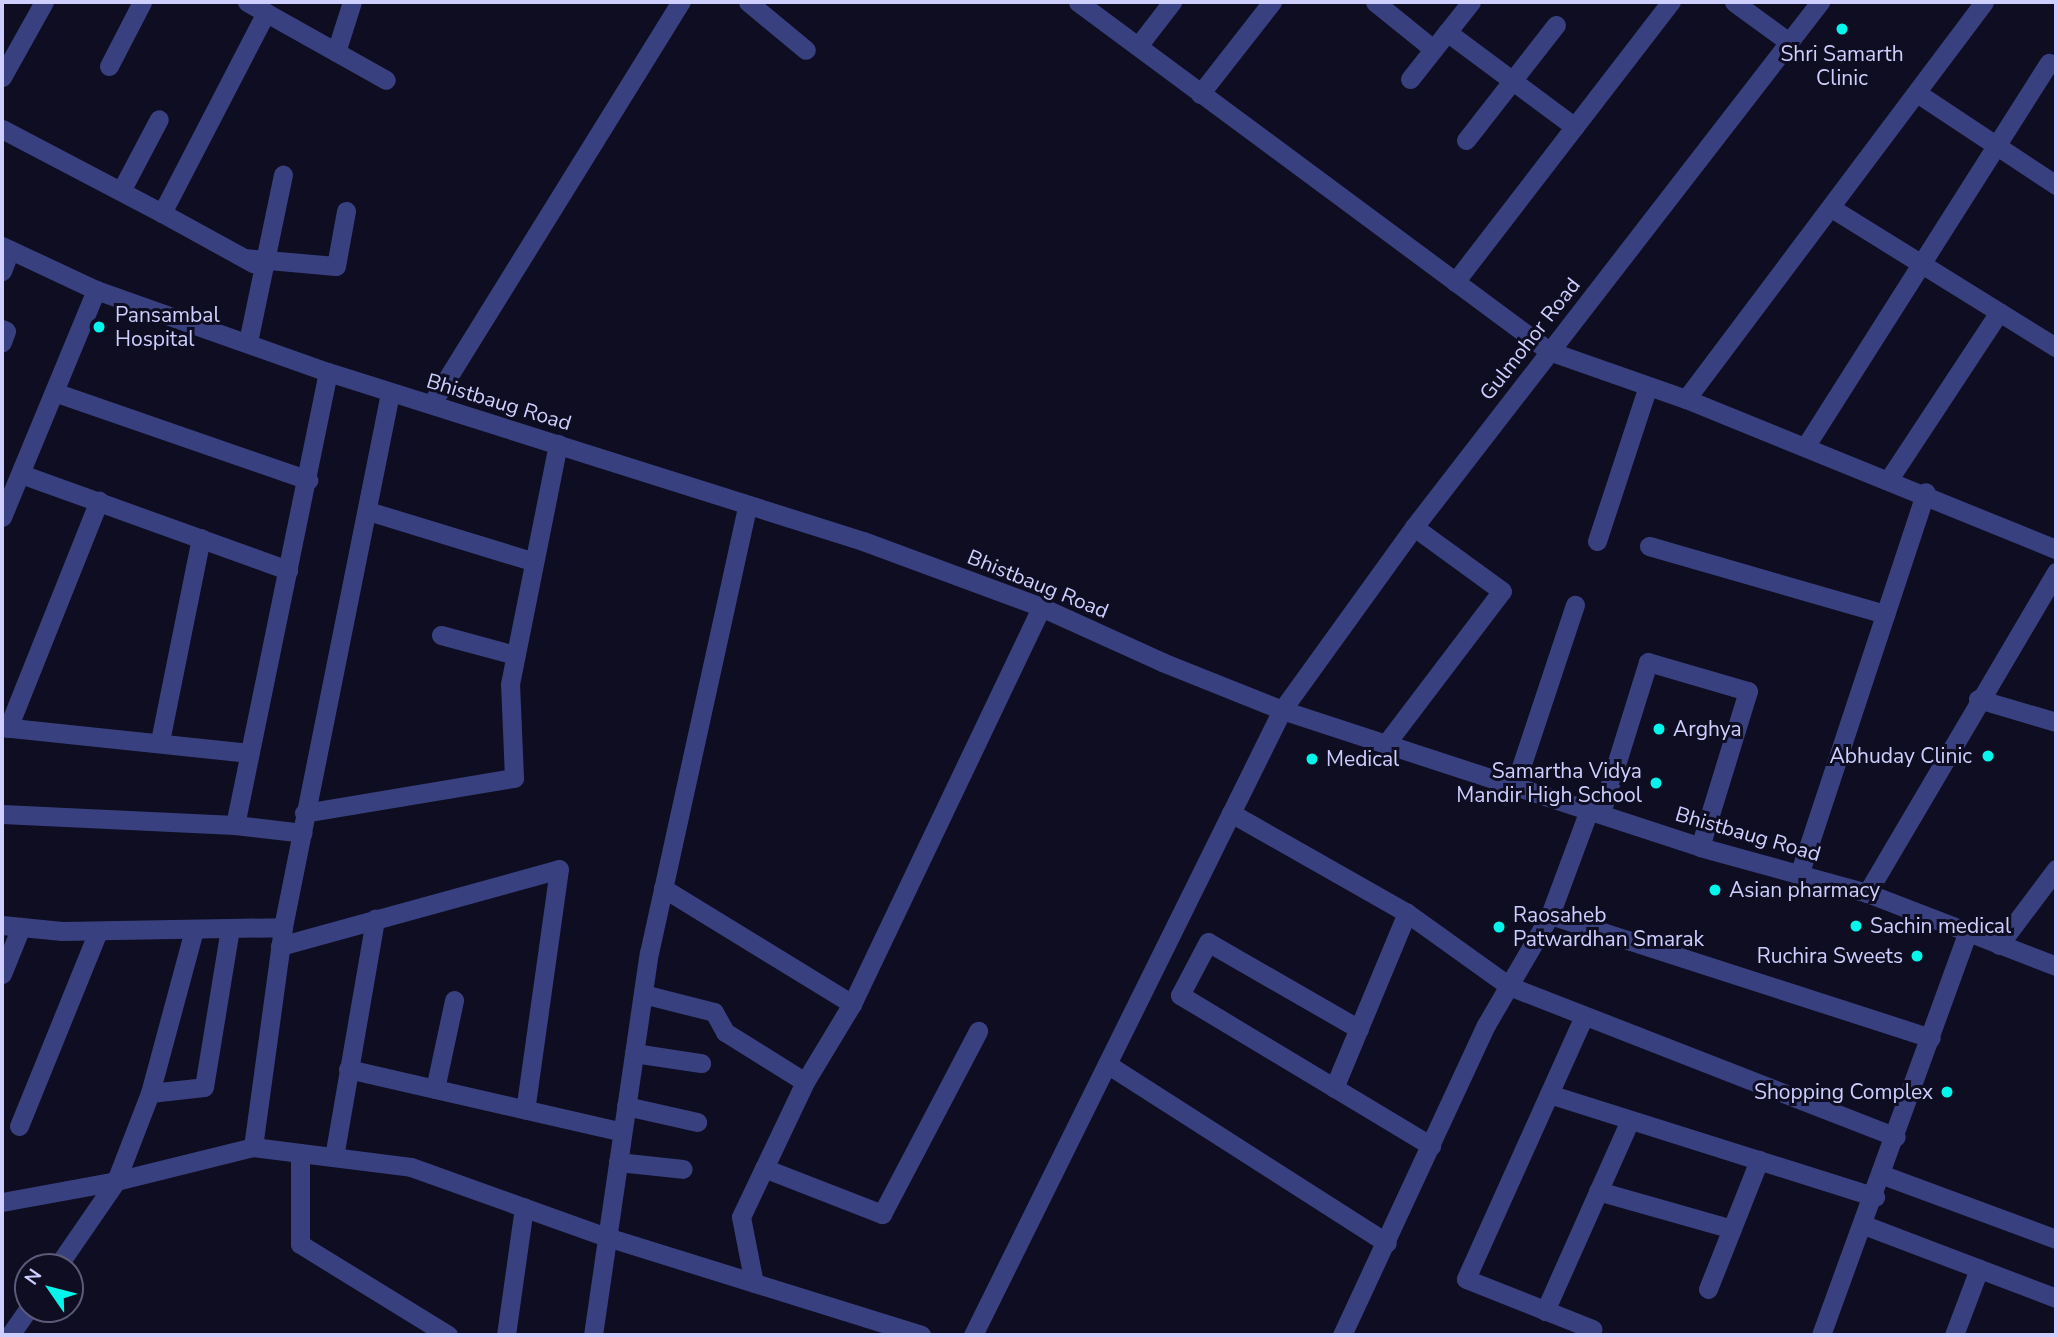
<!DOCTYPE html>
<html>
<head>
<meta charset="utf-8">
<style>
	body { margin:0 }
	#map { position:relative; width:2058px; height:1337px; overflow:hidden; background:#0e0d21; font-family:"Nunito Sans",sans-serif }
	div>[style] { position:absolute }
	.minor>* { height:19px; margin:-9.5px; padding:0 9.5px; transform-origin:9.5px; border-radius:9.5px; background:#39407f }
	.dots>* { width:19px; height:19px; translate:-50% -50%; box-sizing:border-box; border:4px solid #0e0d21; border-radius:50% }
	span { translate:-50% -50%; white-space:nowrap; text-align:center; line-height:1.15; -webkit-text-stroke:6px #0e0d21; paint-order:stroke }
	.poi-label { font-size:21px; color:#cecffe }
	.left { translate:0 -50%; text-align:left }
	.right { translate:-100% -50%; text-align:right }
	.street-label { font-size:21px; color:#cecffe }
	.frame { position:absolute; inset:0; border:4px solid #cecffe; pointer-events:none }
	.north { position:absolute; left:14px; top:1253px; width:70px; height:70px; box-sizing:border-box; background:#0e0d21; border:2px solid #5b5b79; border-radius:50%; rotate:305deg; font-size:19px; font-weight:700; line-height:28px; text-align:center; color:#cecffe }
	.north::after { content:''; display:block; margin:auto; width:24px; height:32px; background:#03f5eb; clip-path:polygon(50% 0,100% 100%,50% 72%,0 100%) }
</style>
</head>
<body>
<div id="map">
	<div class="minor">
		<div style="left:247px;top:2px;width:159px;rotate:29.3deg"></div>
		<div style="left:748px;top:2px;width:75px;rotate:39.6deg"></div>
		<div style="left:1078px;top:2px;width:586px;rotate:36.54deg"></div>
		<div style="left:1549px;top:351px;width:145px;rotate:19.3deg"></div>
		<div style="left:1686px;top:399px;width:399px;rotate:22.1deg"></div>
		<div style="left:1375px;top:2px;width:75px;rotate:39deg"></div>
		<div style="left:1734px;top:2px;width:69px;rotate:36.2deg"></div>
		<div style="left:1447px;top:32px;width:159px;rotate:36.6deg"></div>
		<div style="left:1138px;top:46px;width:56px;rotate:-52.3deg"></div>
		<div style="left:336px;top:52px;width:52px;rotate:-72.3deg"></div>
		<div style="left:109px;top:66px;width:72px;rotate:-62.7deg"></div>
		<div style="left:2px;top:77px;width:86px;rotate:-60.8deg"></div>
		<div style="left:1410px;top:79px;width:98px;rotate:-51.6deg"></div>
		<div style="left:1917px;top:93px;width:167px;rotate:33.5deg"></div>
		<div style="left:1200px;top:94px;width:117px;rotate:-52deg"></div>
		<div style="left:2px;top:129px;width:181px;rotate:27.7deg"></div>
		<div style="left:162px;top:213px;width:226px;rotate:-62.6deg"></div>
		<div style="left:1466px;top:140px;width:146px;rotate:-52deg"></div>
		<div style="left:121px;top:191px;width:81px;rotate:-62.2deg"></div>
		<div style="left:1833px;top:209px;width:262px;rotate:31.8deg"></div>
		<div style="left:162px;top:213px;width:104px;rotate:28.8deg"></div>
		<div style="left:2px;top:246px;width:104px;rotate:25.1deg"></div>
		<div style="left:96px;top:290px;width:246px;rotate:19.5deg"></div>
		<div style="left:328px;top:372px;width:561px;rotate:17.53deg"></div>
		<div style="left:863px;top:541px;width:190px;rotate:20.3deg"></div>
		<div style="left:1041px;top:607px;width:133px;rotate:24.4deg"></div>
		<div style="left:1162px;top:662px;width:129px;rotate:21.8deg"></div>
		<div style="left:1282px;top:710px;width:440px;rotate:18.1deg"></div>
		<div style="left:1700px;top:847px;width:173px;rotate:15.4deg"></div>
		<div style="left:1867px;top:893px;width:203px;rotate:21.1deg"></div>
		<div style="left:244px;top:258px;width:92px;rotate:5deg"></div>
		<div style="left:336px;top:266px;width:56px;rotate:-79.7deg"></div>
		<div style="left:2px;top:271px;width:22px;rotate:-69deg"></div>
		<div style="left:1455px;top:282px;width:354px;rotate:-52.4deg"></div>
		<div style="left:2px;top:329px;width:4px;rotate:27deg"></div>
		<div style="left:6px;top:331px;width:12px;rotate:110deg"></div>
		<div style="left:248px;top:342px;width:171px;rotate:-78.2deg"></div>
		<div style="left:57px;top:393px;width:266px;rotate:19.1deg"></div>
		<div style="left:1686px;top:399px;width:496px;rotate:-53.1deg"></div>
		<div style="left:432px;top:403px;width:472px;rotate:-58.2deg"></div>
		<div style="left:1805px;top:447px;width:455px;rotate:-57.6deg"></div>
		<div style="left:21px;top:474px;width:284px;rotate:19.8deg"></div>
		<div style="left:1889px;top:479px;width:200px;rotate:-56.6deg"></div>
		<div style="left:368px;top:511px;width:171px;rotate:17deg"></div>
		<div style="left:2px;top:517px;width:246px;rotate:-67.5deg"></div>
		<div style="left:1597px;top:541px;width:163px;rotate:-71.8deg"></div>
		<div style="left:1649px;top:546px;width:246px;rotate:16.1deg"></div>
		<div style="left:441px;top:635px;width:77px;rotate:15.1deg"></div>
		<div style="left:1978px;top:699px;width:81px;rotate:16.4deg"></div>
		<div style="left:2px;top:727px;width:249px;rotate:6deg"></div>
		<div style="left:8px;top:728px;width:245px;rotate:-68.2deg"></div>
		<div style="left:160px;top:741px;width:207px;rotate:-78.6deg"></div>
		<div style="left:1388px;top:741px;width:188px;rotate:-52.8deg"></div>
		<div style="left:1502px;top:591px;width:109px;rotate:-144deg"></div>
		<div style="left:1515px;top:785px;width:190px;rotate:-71.6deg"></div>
		<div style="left:1589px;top:810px;width:112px;rotate:110.4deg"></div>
		<div style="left:1550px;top:915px;width:400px;rotate:17.9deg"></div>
		<div style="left:304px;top:813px;width:213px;rotate:-9.5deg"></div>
		<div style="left:514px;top:778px;width:94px;rotate:-92.4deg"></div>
		<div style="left:510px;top:684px;width:245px;rotate:-78.7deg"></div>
		<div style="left:1231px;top:813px;width:202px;rotate:29.6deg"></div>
		<div style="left:1407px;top:913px;width:125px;rotate:35.6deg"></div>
		<div style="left:1509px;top:986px;width:415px;rotate:21.3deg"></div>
		<div style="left:1601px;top:813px;width:158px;rotate:-72.7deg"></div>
		<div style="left:1648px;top:662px;width:104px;rotate:16.2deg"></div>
		<div style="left:1748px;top:691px;width:163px;rotate:107.1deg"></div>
		<div style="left:2px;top:814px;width:233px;rotate:2.7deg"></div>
		<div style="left:235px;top:825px;width:68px;rotate:6.7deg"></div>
		<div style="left:235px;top:825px;width:462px;rotate:-78.4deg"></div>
		<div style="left:1800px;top:872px;width:400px;rotate:-71.7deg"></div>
		<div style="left:663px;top:888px;width:222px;rotate:31.5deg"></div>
		<div style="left:852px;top:1004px;width:91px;rotate:121.1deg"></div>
		<div style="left:805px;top:1082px;width:149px;rotate:115.4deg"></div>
		<div style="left:741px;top:1217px;width:67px;rotate:78.9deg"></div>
		<div style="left:1867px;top:893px;width:373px;rotate:-59.5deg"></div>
		<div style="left:2px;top:925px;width:60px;rotate:5.7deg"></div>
		<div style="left:62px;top:931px;width:221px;rotate:-1deg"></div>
		<div style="left:1999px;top:945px;width:95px;rotate:-53.1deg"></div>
		<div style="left:280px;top:946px;width:289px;rotate:-15.4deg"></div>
		<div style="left:559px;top:869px;width:243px;rotate:98deg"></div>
		<div style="left:2px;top:974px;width:51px;rotate:-68deg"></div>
		<div style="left:643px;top:994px;width:73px;rotate:14.2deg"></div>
		<div style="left:714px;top:1012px;width:23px;rotate:61deg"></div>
		<div style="left:725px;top:1032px;width:94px;rotate:32deg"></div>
		<div style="left:852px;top:1004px;width:440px;rotate:-64.5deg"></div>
		<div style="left:1584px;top:1016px;width:288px;rotate:114.2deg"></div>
		<div style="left:1466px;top:1279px;width:136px;rotate:21.6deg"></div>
		<div style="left:1359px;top:1029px;width:174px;rotate:-150.1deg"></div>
		<div style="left:1208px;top:942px;width:60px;rotate:117.8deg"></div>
		<div style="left:1180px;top:995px;width:293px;rotate:31deg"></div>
		<div style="left:634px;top:1053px;width:68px;rotate:8.5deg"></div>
		<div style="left:1107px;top:1064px;width:332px;rotate:32.6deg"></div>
		<div style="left:348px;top:1069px;width:281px;rotate:12.9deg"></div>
		<div style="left:1334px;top:1088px;width:190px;rotate:-67.4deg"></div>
		<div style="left:435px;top:1089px;width:91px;rotate:-77.9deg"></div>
		<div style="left:150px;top:1093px;width:54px;rotate:-6.3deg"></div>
		<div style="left:204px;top:1087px;width:161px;rotate:-80.7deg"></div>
		<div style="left:1549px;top:1094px;width:342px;rotate:17.5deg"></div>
		<div style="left:626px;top:1106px;width:73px;rotate:12.7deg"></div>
		<div style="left:19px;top:1126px;width:210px;rotate:-67.9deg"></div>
		<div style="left:253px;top:1147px;width:222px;rotate:-82.2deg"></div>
		<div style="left:283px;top:927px;width:545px;rotate:-78.67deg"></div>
		<div style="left:300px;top:1153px;width:91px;rotate:90deg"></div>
		<div style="left:300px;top:1244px;width:174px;rotate:31.6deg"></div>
		<div style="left:334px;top:1157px;width:242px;rotate:-80.2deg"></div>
		<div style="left:618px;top:1162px;width:65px;rotate:6.1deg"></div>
		<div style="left:764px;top:1168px;width:127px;rotate:21.3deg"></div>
		<div style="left:882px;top:1214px;width:207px;rotate:-62.3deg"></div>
		<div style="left:1883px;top:1175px;width:184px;rotate:20.3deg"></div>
		<div style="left:1598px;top:1191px;width:139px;rotate:15.8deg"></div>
		<div style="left:2px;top:1202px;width:116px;rotate:-10.4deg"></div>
		<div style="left:116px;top:1181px;width:141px;rotate:-13.9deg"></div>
		<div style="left:253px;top:1147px;width:159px;rotate:7.2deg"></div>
		<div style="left:411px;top:1167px;width:208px;rotate:19.7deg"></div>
		<div style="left:607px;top:1237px;width:329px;rotate:17.3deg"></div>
		<div style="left:1864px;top:1225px;width:205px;rotate:20.8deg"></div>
		<div style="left:57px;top:1267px;width:104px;rotate:-55.5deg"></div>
		<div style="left:116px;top:1181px;width:94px;rotate:-68.9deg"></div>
		<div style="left:150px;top:1093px;width:169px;rotate:-74.9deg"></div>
		<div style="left:1708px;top:1289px;width:139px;rotate:-68.4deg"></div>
		<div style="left:1545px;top:1311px;width:209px;rotate:-66deg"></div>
		<div style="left:10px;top:1335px;width:32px;rotate:-55deg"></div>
		<div style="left:506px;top:1335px;width:129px;rotate:-82deg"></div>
		<div style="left:593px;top:1335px;width:386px;rotate:-81.7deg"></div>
		<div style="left:649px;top:953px;width:458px;rotate:-77.6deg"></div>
		<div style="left:973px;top:1335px;width:697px;rotate:-63.69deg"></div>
		<div style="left:1282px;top:710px;width:226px;rotate:-54.2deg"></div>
		<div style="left:1414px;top:527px;width:664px;rotate:-52.28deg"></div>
		<div style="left:1342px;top:1335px;width:342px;rotate:-65.1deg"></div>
		<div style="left:1486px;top:1025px;width:127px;rotate:-59.8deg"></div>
		<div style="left:1821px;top:1335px;width:427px;rotate:-70deg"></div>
		<div style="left:1954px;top:1335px;width:71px;rotate:-69.3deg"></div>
	</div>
	<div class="dots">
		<div style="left:1842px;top:29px;background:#03f5eb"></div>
		<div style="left:99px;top:327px;background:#03f5eb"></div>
		<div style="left:1659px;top:729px;background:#03f5eb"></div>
		<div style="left:1988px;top:756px;background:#03f5eb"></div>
		<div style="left:1312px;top:759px;background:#03f5eb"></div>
		<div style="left:1656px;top:783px;background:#03f5eb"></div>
		<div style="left:1715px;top:890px;background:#03f5eb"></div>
		<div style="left:1856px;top:926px;background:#03f5eb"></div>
		<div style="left:1499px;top:927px;background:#03f5eb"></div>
		<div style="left:1917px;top:956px;background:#03f5eb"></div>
		<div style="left:1947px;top:1092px;background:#03f5eb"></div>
	</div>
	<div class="poi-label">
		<span style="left:1842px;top:66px">Shri Samarth<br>Clinic</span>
		<span class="left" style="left:115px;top:327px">Pansambal<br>Hospital</span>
		<span class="left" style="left:1673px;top:729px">Arghya</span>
		<span class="right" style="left:1972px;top:756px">Abhuday Clinic</span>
		<span class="left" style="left:1326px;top:759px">Medical</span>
		<span class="right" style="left:1642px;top:783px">Samartha Vidya<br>Mandir High School</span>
		<span class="left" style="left:1729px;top:890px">Asian pharmacy</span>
		<span class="left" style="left:1513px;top:927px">Raosaheb<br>Patwardhan Smarak</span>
		<span class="left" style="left:1870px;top:926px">Sachin medical</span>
		<span class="right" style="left:1903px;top:956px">Ruchira Sweets</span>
		<span class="right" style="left:1933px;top:1092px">Shopping Complex</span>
	</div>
	<div class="street-label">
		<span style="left:1530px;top:339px;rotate:-52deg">Gulmohor Road</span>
		<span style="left:499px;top:402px;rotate:17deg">Bhistbaug Road</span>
		<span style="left:1038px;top:584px;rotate:22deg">Bhistbaug Road</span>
		<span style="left:1748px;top:834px;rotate:16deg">Bhistbaug Road</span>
	</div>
	<div class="frame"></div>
	<div class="north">N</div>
</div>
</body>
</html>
